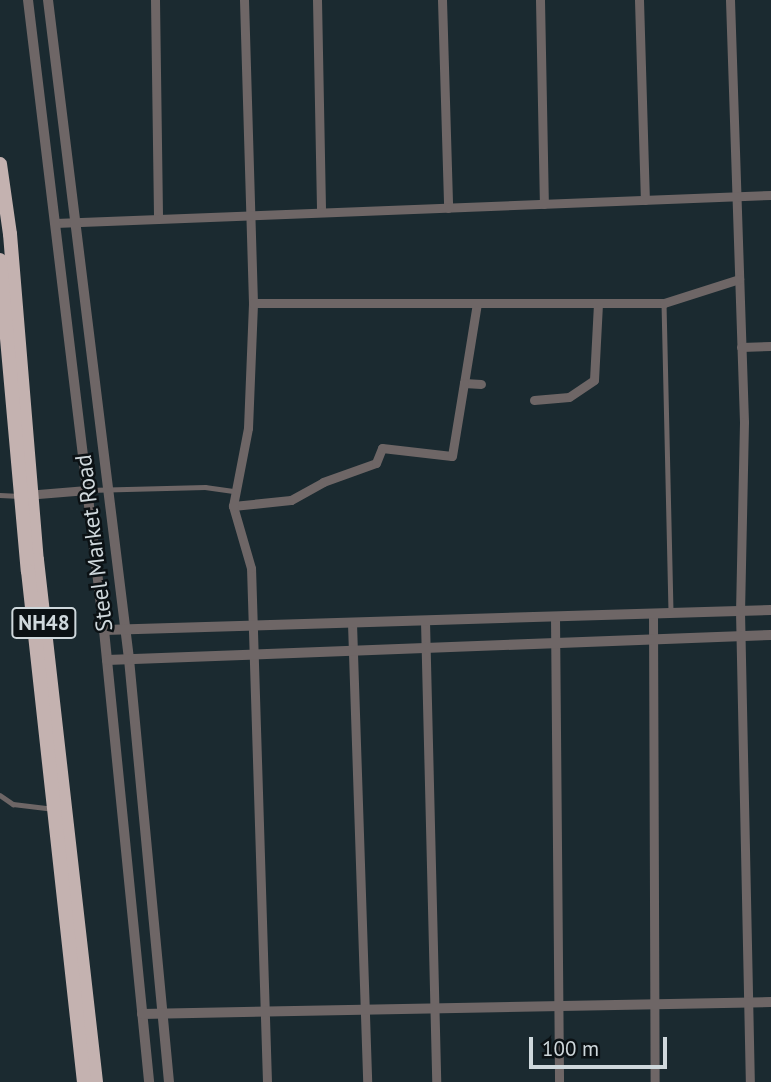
<!DOCTYPE html>
<html>
<head>
<meta charset="utf-8">
<style>
	body { margin:0 }
	#map { position:relative; width:771px; height:1082px; overflow:hidden; background:#1b2a30; font-family:"PT Sans",sans-serif }
	div>[style] { position:absolute }
	.service>* { height:4.5px; margin:-2.25px; padding:0 2.25px; transform-origin:2.25px; border-radius:2.25px; background:#6e6666 }
	.minor>* { height:9px; margin:-4.5px; padding:0 4.5px; transform-origin:4.5px; border-radius:4.5px; background:#6e6666 }
	.tertiary>* { height:10px; margin:-5px; padding:0 5px; transform-origin:5px; border-radius:5px; background:#6e6666 }
	.trunk>* { height:14px; margin:-7px; padding:0 7px; transform-origin:7px; border-radius:7px; background:#c4b2b0 }
	span { translate:-50% -50%; white-space:nowrap; text-align:center; line-height:1.15; -webkit-text-stroke:5px #0b1114; paint-order:stroke }
	.shield-label span { padding:2px 5px; background:#0b1114; border:2px solid; border-radius:5px; -webkit-text-stroke-width:0 }
	.shield-label { font-size:21px; color:#cfd8dc; font-weight:700 }
	.street-label { font-size:23px; color:#cfd8dc }
	.scale { position:absolute; left:529px; top:1037px; width:138px; height:32px; box-sizing:border-box; border:4px solid #cfd8dc; border-top:0; padding-left:9px; font-size:21px; line-height:24px; white-space:nowrap; color:#cfd8dc; -webkit-text-stroke:5px #0b1114; paint-order:stroke }
</style>
</head>
<body>
<div id="map">
	<div class="service">
		<div style="left:664px;top:303px;width:309px;rotate:88.7deg"></div>
		<div style="left:88px;top:490px;width:117px;rotate:-1.5deg"></div>
		<div style="left:205px;top:487px;width:30px;rotate:8deg"></div>
		<div style="left:0;top:495px;width:20px;rotate:3deg"></div>
		<div style="left:0;top:795px;width:16px;rotate:35deg"></div>
		<div style="left:13px;top:804px;width:39px;rotate:7deg"></div>
	</div>
	<div class="minor">
		<div style="left:155px;top:0;width:218px;rotate:89.2deg"></div>
		<div style="left:244px;top:0;width:303px;rotate:88.3deg"></div>
		<div style="left:317px;top:0;width:212px;rotate:88.9deg"></div>
		<div style="left:442px;top:0;width:208px;rotate:88.3deg"></div>
		<div style="left:540px;top:0;width:204px;rotate:88.9deg"></div>
		<div style="left:639px;top:0;width:200px;rotate:88.3deg"></div>
		<div style="left:730px;top:0;width:422px;rotate:88.1deg"></div>
		<div style="left:744px;top:422px;width:189px;rotate:91.2deg"></div>
		<div style="left:740px;top:611px;width:471px;rotate:88.8deg"></div>
		<div style="left:55px;top:223px;width:717px;rotate:-2.24deg"></div>
		<div style="left:477px;top:303px;width:81px;rotate:99.2deg"></div>
		<div style="left:464px;top:383px;width:17px;rotate:3deg"></div>
		<div style="left:741px;top:347px;width:30px;rotate:-2deg"></div>
		<div style="left:534px;top:400px;width:35px;rotate:-5deg"></div>
		<div style="left:569px;top:397px;width:30px;rotate:-34deg"></div>
		<div style="left:594px;top:380px;width:77px;rotate:-87deg"></div>
		<div style="left:26px;top:495px;width:61px;rotate:-4.7deg"></div>
		<div style="left:233px;top:506px;width:58px;rotate:-5.9deg"></div>
		<div style="left:291px;top:500px;width:37px;rotate:-29deg"></div>
		<div style="left:323px;top:482px;width:56px;rotate:-19.7deg"></div>
		<div style="left:376px;top:463px;width:16px;rotate:-68deg"></div>
		<div style="left:382px;top:448px;width:70px;rotate:6.5deg"></div>
		<div style="left:452px;top:456px;width:74px;rotate:-80.7deg"></div>
		<div style="left:653px;top:614px;width:468px;rotate:89.8deg"></div>
		<div style="left:555px;top:617px;width:465px;rotate:89.5deg"></div>
		<div style="left:425px;top:621px;width:461px;rotate:88.6deg"></div>
		<div style="left:352px;top:623px;width:459px;rotate:88.1deg"></div>
		<div style="left:267px;top:1082px;width:514px;rotate:-91.78deg"></div>
		<div style="left:251px;top:568px;width:65px;rotate:-106.2deg"></div>
		<div style="left:233px;top:506px;width:79px;rotate:-79.1deg"></div>
		<div style="left:248px;top:428px;width:125px;rotate:-87.7deg"></div>
		<div style="left:253px;top:303px;width:411px"></div>
		<div style="left:664px;top:303px;width:79px;rotate:-17.7deg"></div>
	</div>
	<div class="tertiary">
		<div style="left:28px;top:0;width:635px;rotate:83.12deg"></div>
		<div style="left:104px;top:630px;width:454px;rotate:84.3deg"></div>
		<div style="left:48px;top:0;width:664px;rotate:82.99deg"></div>
		<div style="left:129px;top:659px;width:425px;rotate:84.6deg"></div>
		<div style="left:104px;top:630px;width:667px;rotate:-1.72deg"></div>
		<div style="left:107px;top:660px;width:664px;rotate:-2.16deg"></div>
		<div style="left:142px;top:1014px;width:629px;rotate:-1.09deg"></div>
	</div>
	<div class="trunk">
		<div style="left:0;top:164px;width:71px;rotate:81.9deg"></div>
		<div style="left:10px;top:234px;width:327px;rotate:85.3deg"></div>
		<div style="left:37px;top:560px;width:525px;rotate:83.55deg"></div>
		<div style="left:0;top:260px;width:312px;rotate:84.9deg"></div>
		<div style="left:28px;top:571px;width:514px;rotate:83.75deg"></div>
	</div>
	<div class="shield-label">
		<span style="left:44px;top:623px">NH48</span>
	</div>
	<div class="street-label">
		<span style="left:94px;top:543px;rotate:-97deg">Steel Market Road</span>
	</div>
	<div class="scale">100 m</div>
</div>
</body>
</html>
